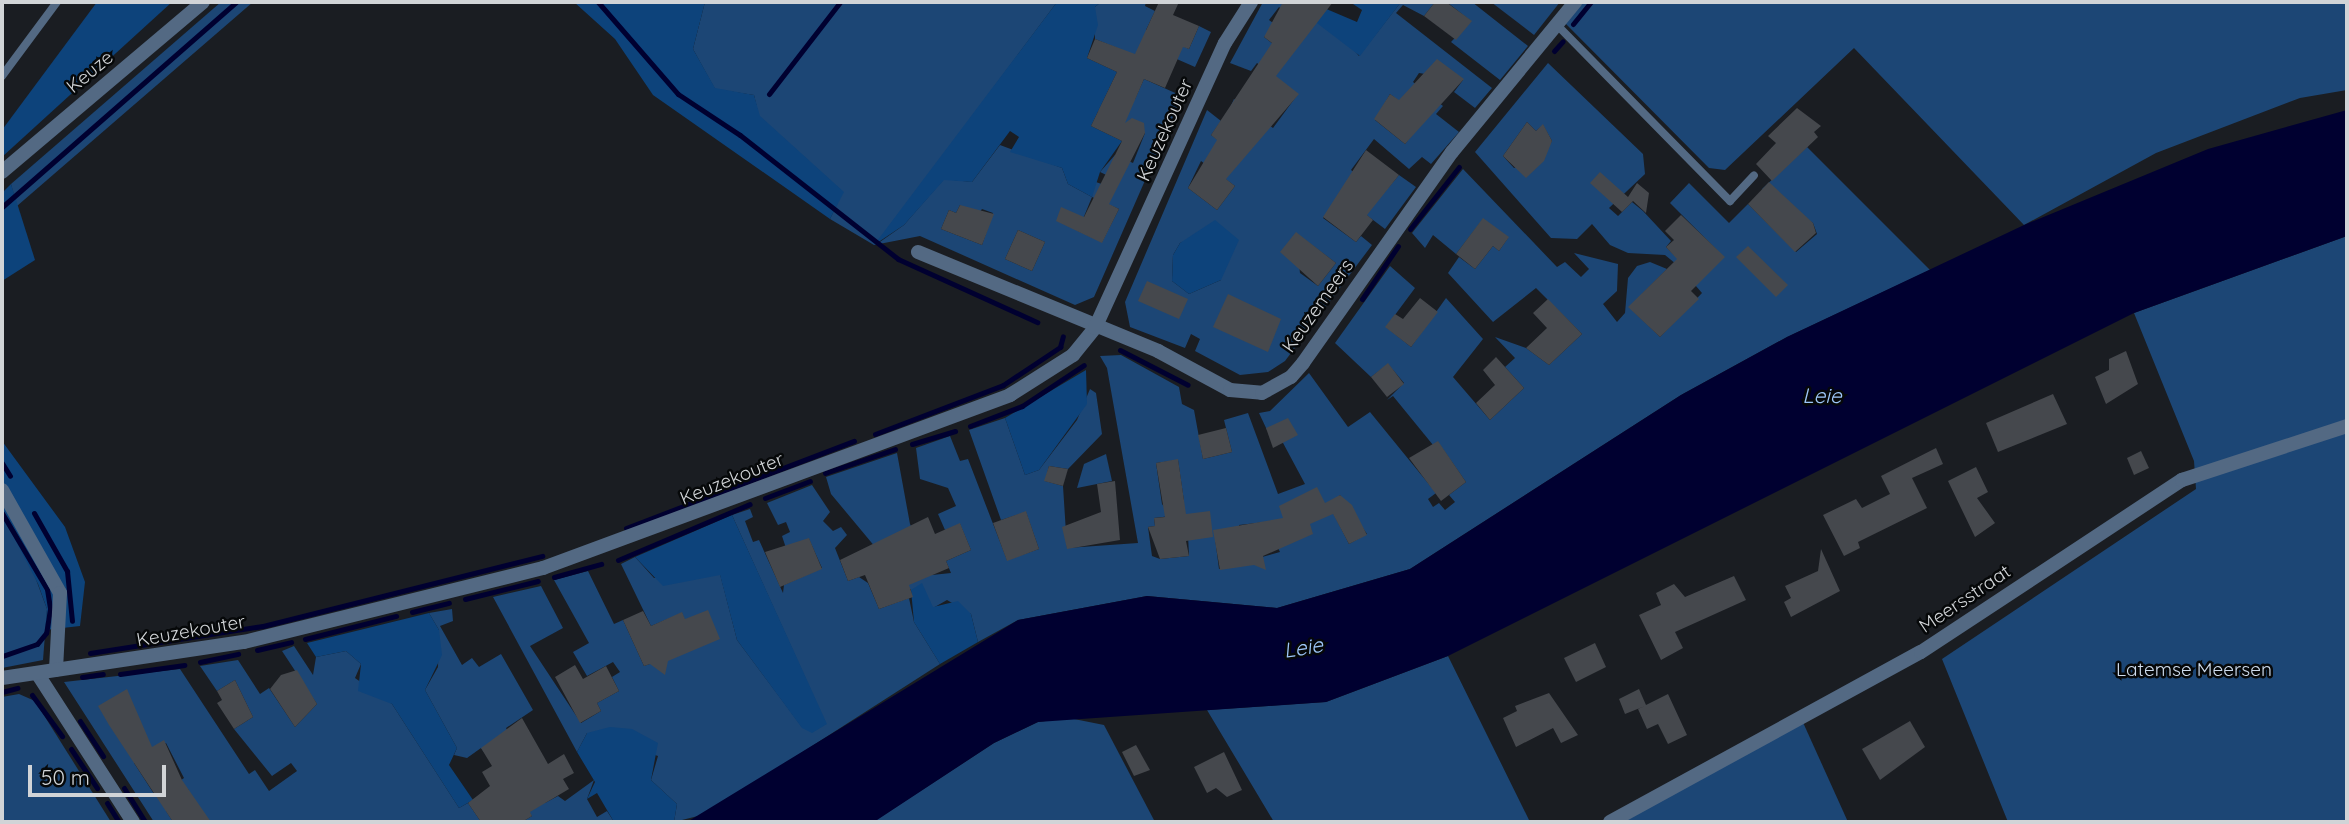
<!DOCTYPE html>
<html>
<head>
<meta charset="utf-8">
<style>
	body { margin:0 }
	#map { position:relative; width:2349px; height:824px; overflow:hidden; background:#1a1d22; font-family:Quicksand,sans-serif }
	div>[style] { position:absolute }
	.green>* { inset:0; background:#1c4675 }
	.forest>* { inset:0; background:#0d437b }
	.water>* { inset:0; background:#000030 }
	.stream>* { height:5px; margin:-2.5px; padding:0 2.5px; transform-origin:2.5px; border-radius:2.5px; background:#000030 }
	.building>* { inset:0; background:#45484d }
	.lane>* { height:8px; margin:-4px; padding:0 4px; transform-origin:4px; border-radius:4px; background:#536983 }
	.street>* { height:14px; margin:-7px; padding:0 7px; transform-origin:7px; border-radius:7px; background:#536983 }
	span { translate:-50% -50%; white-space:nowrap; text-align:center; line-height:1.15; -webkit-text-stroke:5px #060809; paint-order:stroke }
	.street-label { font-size:19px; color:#d1d4d7 }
	.park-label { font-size:19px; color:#cedced }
	.water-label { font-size:21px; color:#9ec7fa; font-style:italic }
	.frame { position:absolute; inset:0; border:4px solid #d1d4d7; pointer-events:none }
	.scale { position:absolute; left:28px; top:765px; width:138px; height:32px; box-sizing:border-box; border:4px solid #d1d4d7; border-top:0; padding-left:9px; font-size:21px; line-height:24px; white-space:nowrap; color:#d1d4d7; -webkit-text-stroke:5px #060809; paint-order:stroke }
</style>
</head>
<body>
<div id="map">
	<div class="green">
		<div style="clip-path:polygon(221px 2px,253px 2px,17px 206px,11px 184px)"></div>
		<div style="clip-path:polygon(evenodd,705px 2px,1057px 2px,877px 244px,904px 225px,944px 179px,972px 182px,1000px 145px,1062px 168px,1068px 184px,1092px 197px,1093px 181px,1116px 189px,1119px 181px,1100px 172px,1115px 155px,1133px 163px,1145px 133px,1098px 111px,1110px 88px,1135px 99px,1144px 79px,1182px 96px,1094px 297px,1075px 305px,920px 236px,874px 245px,830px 219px,843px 192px,759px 116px,754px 95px,715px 89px,693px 49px,705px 2px,1092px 197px,1119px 209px,1102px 242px,1078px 231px,1092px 197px,705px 2px,960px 205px,976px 217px,982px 209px,993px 213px,982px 245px,941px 229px,949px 210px,956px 213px,960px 205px,705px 2px,1018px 230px,1045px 242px,1032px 271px,1005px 259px,1018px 230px)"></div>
		<div style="clip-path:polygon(1101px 2px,1146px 2px,1145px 6px,1155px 11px,1146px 30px,1189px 49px,1199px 26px,1211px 32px,1195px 67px,1163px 53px,1157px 64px,1095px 39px,1095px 7px)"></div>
		<div style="clip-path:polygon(evenodd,1263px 2px,1312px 2px,1359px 56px,1401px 2px,1435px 2px,1424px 16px,1403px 5px,1396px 13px,1492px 88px,1475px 108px,1454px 92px,1463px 80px,1419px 73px,1413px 82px,1443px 106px,1436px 114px,1459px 132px,1431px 164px,1422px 157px,1409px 169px,1374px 139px,1351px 170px,1383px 194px,1399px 175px,1416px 187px,1385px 229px,1340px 195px,1323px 218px,1356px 242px,1361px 236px,1372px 245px,1285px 361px,1268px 372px,1240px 375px,1195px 351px,1200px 339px,1191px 334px,1185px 348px,1130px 327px,1125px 302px,1207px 110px,1221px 121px,1211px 135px,1242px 158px,1228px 112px,1234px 99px,1273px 128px,1298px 94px,1257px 63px,1251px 71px,1230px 63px,1263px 2px,1279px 7px,1288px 14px,1290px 57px,1264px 37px,1276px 25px,1269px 20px,1279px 7px,1263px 2px,1390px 94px,1424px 120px,1405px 144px,1375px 120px,1390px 94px,1263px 2px,1201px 161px,1235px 186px,1217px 210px,1188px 188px,1201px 161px,1263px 2px,1296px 233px,1336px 263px,1318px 286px,1300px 273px,1296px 233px,1263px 2px,1199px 235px,1221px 280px,1189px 294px,1172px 281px,1173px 255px,1180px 243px,1199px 235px)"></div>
		<div style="clip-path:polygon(1472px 2px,1528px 46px,1500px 80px,1451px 42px,1471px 21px,1448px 3px)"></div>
		<div style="clip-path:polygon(1491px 2px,1560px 2px,1534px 35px)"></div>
		<div style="clip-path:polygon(1582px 2px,2347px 2px,2347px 90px,2300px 98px,2156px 153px,2024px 225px,1854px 48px,1725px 170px,1709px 168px,1565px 23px)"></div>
		<div style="clip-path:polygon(evenodd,1548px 63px,1643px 154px,1645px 174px,1609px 208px,1618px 216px,1632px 202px,1643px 211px,1671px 241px,1666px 247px,1680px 261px,1676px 264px,1665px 255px,1628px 253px,1610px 245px,1592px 224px,1577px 239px,1551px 238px,1475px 152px,1548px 63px,1527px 122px,1536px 131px,1543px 125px,1552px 141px,1542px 158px,1514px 168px,1503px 156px,1527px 122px)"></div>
		<div style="clip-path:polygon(evenodd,1807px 147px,1930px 270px,1787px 337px,1681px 395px,1410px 569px,1277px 608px,1147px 596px,1018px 620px,978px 642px,971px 614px,947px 600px,933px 608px,911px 590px,831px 494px,826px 477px,897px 453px,910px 524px,932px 575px,951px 573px,946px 561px,971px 550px,960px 524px,945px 530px,938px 514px,956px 506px,948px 488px,920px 479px,916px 448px,950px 436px,960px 461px,968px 459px,1007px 560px,1039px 549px,1026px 512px,1001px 520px,969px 430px,1005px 418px,1025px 475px,1039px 470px,1077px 420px,1090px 389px,1096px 393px,1102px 434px,1068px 469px,1049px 466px,1045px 481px,1063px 486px,1067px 548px,1138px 543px,1107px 368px,1100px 356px,1121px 355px,1179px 387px,1182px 404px,1194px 410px,1203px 459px,1232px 452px,1224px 420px,1248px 413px,1278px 494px,1305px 484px,1275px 428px,1267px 430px,1259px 413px,1270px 411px,1309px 373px,1348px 427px,1370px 412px,1436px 493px,1428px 499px,1433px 507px,1439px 503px,1445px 510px,1455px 502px,1449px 495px,1466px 482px,1438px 442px,1433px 445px,1393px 396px,1387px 400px,1404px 383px,1388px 364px,1371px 377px,1335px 343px,1390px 266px,1415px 288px,1386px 327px,1411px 347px,1446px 298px,1483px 339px,1453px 377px,1490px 420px,1524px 388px,1505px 367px,1515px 358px,1495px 337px,1526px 348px,1549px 365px,1582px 334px,1536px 288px,1493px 322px,1448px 273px,1459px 257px,1475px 269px,1493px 246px,1499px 251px,1508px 238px,1483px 219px,1456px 254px,1433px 235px,1425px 248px,1412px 233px,1463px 169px,1557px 267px,1565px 262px,1581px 277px,1589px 269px,1574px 253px,1618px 264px,1617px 291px,1603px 304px,1617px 322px,1625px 313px,1628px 278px,1637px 266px,1650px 262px,1667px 269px,1629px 307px,1660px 337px,1702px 293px,1689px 278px,1717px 250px,1670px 203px,1689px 183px,1729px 223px,1748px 204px,1796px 252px,1817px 234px,1813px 223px,1762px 189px,1807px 147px,1178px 460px,1184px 501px,1179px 515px,1187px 514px,1189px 556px,1160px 559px,1152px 556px,1148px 527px,1155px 526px,1154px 518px,1171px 516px,1162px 504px,1156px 463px,1178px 460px,1807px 147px,1340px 495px,1367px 534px,1349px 544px,1329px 505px,1340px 495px,1807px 147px,1265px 522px,1280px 552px,1219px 569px,1215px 538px,1241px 539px,1239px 525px,1265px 522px)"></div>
		<div style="clip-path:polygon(2347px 236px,2347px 822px,2008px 822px,1942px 659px,2196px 489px,2194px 461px,2134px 313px)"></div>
		<div style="clip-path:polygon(1106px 454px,1112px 481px,1077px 488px,1084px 464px)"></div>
		<div style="clip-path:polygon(812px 485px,830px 512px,823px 521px,833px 531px,841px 527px,847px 535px,835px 548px,848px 581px,859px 577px,868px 583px,879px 609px,909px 598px,914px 622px,940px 664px,706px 814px,674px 822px,677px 804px,651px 780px,658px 756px,587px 733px,577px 752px,493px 597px,541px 586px,563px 628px,530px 646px,581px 723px,601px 711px,597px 703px,619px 691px,612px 677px,620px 672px,613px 662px,587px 676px,573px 652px,589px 643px,554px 580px,588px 571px,614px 624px,623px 620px,644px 666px,696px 648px,682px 613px,651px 626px,621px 564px,635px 557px,654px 578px,720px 574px,737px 640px,802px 727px,826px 724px,732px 515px,750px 509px,753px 517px,745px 521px,753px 542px,759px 540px,783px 593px,784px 585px,822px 568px,809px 539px,786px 548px,782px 536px,790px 532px,786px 522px,778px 525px,767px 503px)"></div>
		<div style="clip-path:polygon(2px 514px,28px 558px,47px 609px,43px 660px,2px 668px)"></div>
		<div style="clip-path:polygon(452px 609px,453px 621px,440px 626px,462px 665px,472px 658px,479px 667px,501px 654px,533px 710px,506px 728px,545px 803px,558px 796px,565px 801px,594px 780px,587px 799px,597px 817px,607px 811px,614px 822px,522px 822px,532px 816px,481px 748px,467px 758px,454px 755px,457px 748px,425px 690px,438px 667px,439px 630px,429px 613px)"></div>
		<div style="clip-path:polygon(evenodd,294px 646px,313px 675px,316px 657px,346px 651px,361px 664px,355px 678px,392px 704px,459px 808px,468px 803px,481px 822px,201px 822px,188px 789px,169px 800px,166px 811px,173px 822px,154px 822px,64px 682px,180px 669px,249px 774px,255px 770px,269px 791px,297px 771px,291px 763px,272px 776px,234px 729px,253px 717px,235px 680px,217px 691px,200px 666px,238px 660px,260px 694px,269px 688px,295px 727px,317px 704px,282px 651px,294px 646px,166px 743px,184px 778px,156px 797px,134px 763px,166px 743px)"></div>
		<div style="clip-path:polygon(1448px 656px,1530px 822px,1274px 822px,1207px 710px,1326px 702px)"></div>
		<div style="clip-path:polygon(19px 694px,35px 701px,111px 822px,2px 822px,2px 697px)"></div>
		<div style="clip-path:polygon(1069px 718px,1104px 725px,1155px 822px,873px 822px,994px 743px,1038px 722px)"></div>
		<div style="clip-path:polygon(1801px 718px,1848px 822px,1614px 822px)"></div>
	</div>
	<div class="forest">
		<div style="clip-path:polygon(97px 2px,172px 2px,2px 157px,2px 130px)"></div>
		<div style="clip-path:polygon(574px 2px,705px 2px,693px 49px,715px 88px,754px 95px,760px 116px,844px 192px,830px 219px,653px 95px,615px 39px)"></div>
		<div style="clip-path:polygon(1057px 2px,1101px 2px,1095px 7px,1098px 25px,1087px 58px,1117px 72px,1091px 126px,1122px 141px,1100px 172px,1092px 197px,1068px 184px,1062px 168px,1010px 152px,1019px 137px,1010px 131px,972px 182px,944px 180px,904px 225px,874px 245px)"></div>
		<div style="clip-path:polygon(1350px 2px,1401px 2px,1360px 56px,1309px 17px,1317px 5px,1357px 22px,1362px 10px)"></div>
		<div style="clip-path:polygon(11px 184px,35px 260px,2px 281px,2px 193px)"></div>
		<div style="clip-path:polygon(1215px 220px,1239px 240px,1221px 280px,1189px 294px,1172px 281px,1173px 255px,1180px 243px)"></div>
		<div style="clip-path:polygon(1086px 370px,1087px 404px,1039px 470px,1025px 475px,1005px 418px)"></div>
		<div style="clip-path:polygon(2px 441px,65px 527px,85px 582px,80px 626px,45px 630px,47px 609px,38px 584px,2px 514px)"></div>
		<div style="clip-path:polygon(732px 515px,827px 724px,812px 733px,802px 728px,737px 640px,720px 575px,663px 586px,635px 557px)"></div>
		<div style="clip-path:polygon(922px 583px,933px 607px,958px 601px,971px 614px,978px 642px,940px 664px,914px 622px,911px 590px)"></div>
		<div style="clip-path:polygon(429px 613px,439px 630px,442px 655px,425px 690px,457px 748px,449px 765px,473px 800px,459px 808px,392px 704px,358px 691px,361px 664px,346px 651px,316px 657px,307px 643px)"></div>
		<div style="clip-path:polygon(610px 727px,632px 729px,658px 743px,651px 780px,677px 804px,674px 822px,614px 822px,597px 793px,587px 799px,595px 782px,577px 752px,587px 733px)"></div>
	</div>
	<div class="water">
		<div style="clip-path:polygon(2347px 110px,2347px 236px,2134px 313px,1448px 656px,1326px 702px,1038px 722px,994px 743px,874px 822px,687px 822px,1018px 620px,1147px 596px,1277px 608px,1410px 569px,1681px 395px,1787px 337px,2024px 225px,2208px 149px)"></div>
	</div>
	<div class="stream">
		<div style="left:598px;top:2px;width:122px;rotate:49deg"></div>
		<div style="left:678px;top:94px;width:74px;rotate:33.5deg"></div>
		<div style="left:740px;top:135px;width:201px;rotate:38.1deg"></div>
		<div style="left:898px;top:259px;width:153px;rotate:24.4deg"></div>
		<div style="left:1573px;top:24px;width:28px;rotate:-51deg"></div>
		<div style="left:1554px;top:51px;width:13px;rotate:-48deg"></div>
		<div style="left:769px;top:94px;width:116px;rotate:-52.3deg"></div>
		<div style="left:2px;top:207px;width:311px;rotate:-41.2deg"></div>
		<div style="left:1410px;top:229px;width:79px;rotate:-51.7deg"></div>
		<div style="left:1362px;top:299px;width:64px;rotate:-55.8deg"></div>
		<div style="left:1120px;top:350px;width:76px;rotate:27.2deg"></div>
		<div style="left:970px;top:426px;width:56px;rotate:-21deg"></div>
		<div style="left:1022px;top:406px;width:74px;rotate:-33.5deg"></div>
		<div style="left:875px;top:434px;width:137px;rotate:-20.9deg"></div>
		<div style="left:1003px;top:385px;width:69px;rotate:-33.7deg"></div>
		<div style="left:1060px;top:347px;width:11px;rotate:-75deg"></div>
		<div style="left:912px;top:444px;width:45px;rotate:-16.8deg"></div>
		<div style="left:2px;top:463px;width:15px;rotate:58deg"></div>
		<div style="left:825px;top:473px;width:74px;rotate:-18.9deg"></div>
		<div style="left:765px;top:498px;width:48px;rotate:-20.7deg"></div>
		<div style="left:2px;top:513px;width:88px;rotate:59.4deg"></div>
		<div style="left:47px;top:589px;width:20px;rotate:81deg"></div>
		<div style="left:50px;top:609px;width:24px;rotate:99deg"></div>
		<div style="left:46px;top:633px;width:14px;rotate:129deg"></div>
		<div style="left:37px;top:644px;width:37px;rotate:161deg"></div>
		<div style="left:34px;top:513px;width:67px;rotate:60.4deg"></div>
		<div style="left:67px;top:571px;width:50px;rotate:84.3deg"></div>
		<div style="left:626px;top:528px;width:244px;rotate:-20.9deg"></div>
		<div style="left:618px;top:560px;width:143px;rotate:-23deg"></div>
		<div style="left:554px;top:577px;width:49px;rotate:-15.5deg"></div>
		<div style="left:465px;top:599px;width:75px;rotate:-13.9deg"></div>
		<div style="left:412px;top:612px;width:38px;rotate:-14deg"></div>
		<div style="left:305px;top:639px;width:94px;rotate:-14.2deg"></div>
		<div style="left:257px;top:650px;width:35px;rotate:-13deg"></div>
		<div style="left:90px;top:653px;width:175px;rotate:-8.9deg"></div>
		<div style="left:263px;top:626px;width:288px;rotate:-14.1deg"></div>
		<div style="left:200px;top:662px;width:39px;rotate:-12deg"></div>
		<div style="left:120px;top:674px;width:65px;rotate:-8deg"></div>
		<div style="left:82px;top:677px;width:21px;rotate:-8deg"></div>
		<div style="left:2px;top:692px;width:16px;rotate:-15deg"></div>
		<div style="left:32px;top:695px;width:51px;rotate:53.8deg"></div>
		<div style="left:80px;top:721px;width:42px;rotate:56.7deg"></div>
		<div style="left:71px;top:749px;width:47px;rotate:56.3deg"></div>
		<div style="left:124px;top:788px;width:39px;rotate:58deg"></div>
		<div style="left:107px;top:803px;width:22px;rotate:58deg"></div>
	</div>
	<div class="building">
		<div style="clip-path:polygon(1159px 2px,1179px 2px,1173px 15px,1199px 26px,1189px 49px,1183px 47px,1165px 88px,1144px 79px,1125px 123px,1132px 118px,1144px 123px,1145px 133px,1109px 204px,1119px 209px,1102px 243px,1056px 221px,1061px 207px,1084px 217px,1122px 141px,1091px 126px,1117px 72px,1087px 58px,1095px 39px,1135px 54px)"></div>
		<div style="clip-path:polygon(1283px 2px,1333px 2px,1276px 76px,1299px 94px,1226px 179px,1235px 186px,1217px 210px,1188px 188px,1217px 140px,1211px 135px,1272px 43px,1264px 37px)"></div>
		<div style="clip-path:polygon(1435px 2px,1446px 2px,1472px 21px,1456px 40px,1424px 16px)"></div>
		<div style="clip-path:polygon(1437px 59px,1464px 79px,1405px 144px,1374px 119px,1390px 94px,1399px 100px)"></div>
		<div style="clip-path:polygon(1797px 108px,1821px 126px,1814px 132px,1818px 137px,1772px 181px,1756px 164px,1776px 143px,1768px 136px)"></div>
		<div style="clip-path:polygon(1527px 122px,1536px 131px,1543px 124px,1552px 141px,1544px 161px,1526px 178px,1503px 156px)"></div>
		<div style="clip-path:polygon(1366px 150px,1399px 175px,1367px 215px,1373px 220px,1356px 242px,1323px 217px)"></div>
		<div style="clip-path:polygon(1600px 172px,1628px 197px,1637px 183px,1649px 193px,1646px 213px,1633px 201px,1622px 212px,1590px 183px)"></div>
		<div style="clip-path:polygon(1769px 182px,1813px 223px,1816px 233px,1795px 252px,1748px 204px)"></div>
		<div style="clip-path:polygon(960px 205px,994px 214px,982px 245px,941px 229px,949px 210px,956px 213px)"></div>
		<div style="clip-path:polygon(1681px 215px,1725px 257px,1691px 291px,1699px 299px,1660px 337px,1628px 307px,1677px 259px,1666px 247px,1674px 240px,1665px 231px)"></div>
		<div style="clip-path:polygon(1483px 218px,1509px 237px,1499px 251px,1493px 246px,1475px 269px,1456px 254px)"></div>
		<div style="clip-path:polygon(1018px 230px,1045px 242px,1032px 271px,1005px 259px)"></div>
		<div style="clip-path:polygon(1296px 232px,1336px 263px,1318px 286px,1280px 252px)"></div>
		<div style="clip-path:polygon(1748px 246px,1788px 285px,1776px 297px,1736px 257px)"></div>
		<div style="clip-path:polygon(1147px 281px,1188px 299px,1179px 319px,1138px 301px)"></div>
		<div style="clip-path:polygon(1228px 294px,1281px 319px,1268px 352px,1213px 327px)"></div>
		<div style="clip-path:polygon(1420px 298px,1438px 312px,1411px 347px,1385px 327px,1395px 314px,1403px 319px)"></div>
		<div style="clip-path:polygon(1548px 299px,1582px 334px,1549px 365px,1526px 348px,1547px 328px,1533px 313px)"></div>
		<div style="clip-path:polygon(2126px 351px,2138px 384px,2106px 404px,2095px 377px,2109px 370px,2109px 359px)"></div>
		<div style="clip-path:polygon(1496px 357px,1524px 388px,1490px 420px,1476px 403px,1495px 385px,1483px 370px)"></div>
		<div style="clip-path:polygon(1388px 363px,1404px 384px,1387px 397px,1371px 377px)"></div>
		<div style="clip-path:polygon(2053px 394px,2067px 424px,1998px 452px,1986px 423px)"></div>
		<div style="clip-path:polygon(1288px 418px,1298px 435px,1273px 448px,1266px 428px)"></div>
		<div style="clip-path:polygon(1226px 428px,1232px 452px,1203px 459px,1198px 435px)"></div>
		<div style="clip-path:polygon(1438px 441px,1466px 482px,1441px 501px,1409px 458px)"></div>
		<div style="clip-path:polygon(1936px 448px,1943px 464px,1912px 478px,1927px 508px,1858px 542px,1860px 548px,1844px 556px,1823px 515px,1856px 499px,1862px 508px,1890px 494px,1881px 476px)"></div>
		<div style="clip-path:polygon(2141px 451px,2149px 468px,2134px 475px,2127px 458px)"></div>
		<div style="clip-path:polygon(1178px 459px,1186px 514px,1210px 511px,1213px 537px,1186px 541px,1189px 556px,1160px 559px,1148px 527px,1155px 526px,1154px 518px,1165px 517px,1156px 463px)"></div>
		<div style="clip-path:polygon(1049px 466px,1068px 469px,1063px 486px,1044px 481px)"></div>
		<div style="clip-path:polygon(1976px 467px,1988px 492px,1977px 498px,1995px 523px,1975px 537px,1948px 481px)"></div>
		<div style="clip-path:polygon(1115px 481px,1120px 540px,1067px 549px,1062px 527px,1101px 512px,1097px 484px)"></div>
		<div style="clip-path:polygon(1317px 487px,1325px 503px,1340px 495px,1352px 505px,1367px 535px,1349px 544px,1333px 514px,1310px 524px,1313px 534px,1263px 556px,1266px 570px,1254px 565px,1220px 570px,1213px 530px,1283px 518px,1279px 506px)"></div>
		<div style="clip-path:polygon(1026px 511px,1039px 549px,1007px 561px,993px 523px)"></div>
		<div style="clip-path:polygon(928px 517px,935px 534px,960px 523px,971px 550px,946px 561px,949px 568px,909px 585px,913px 597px,879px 609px,865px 575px,848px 581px,840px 560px)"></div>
		<div style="clip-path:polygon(809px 538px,822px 569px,780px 587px,765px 552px)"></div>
		<div style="clip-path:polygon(1821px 549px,1840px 591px,1791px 617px,1784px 602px,1791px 598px,1785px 586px,1818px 571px)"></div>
		<div style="clip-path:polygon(1734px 576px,1746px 600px,1675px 632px,1683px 648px,1661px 660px,1639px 615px,1661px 605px,1656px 593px,1674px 584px,1685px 597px)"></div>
		<div style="clip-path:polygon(708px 610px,720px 639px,668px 661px,665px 675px,650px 664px,644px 666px,623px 620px,643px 611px,651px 626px,682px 612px,685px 619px)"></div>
		<div style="clip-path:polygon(1595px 643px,1606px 667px,1576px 682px,1564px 658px)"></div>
		<div style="clip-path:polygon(575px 665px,583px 679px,606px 666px,619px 691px,597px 703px,601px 711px,580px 723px,555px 677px)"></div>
		<div style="clip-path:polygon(297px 670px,317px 704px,295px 727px,270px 689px,281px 675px)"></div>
		<div style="clip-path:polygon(235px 680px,253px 717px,234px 729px,217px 703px,222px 700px,217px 691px)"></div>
		<div style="clip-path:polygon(127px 689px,152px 747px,164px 740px,182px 780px,211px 822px,173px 822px,109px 725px,98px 706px)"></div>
		<div style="clip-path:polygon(1639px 689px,1646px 705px,1668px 694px,1687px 735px,1668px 744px,1658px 724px,1647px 729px,1638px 709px,1645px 706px,1625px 714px,1619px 699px)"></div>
		<div style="clip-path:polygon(1549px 693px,1578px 735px,1561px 743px,1553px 728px,1516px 747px,1503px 718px,1517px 711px,1515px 706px)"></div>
		<div style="clip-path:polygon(522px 718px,548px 764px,564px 754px,574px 773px,563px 779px,569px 789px,530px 812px,532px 816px,522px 822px,481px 822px,468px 803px,490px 786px,482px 772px,492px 766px,481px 748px)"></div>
		<div style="clip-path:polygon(1910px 721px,1925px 747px,1880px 780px,1862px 749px)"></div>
		<div style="clip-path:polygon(1136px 745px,1150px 770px,1134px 776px,1122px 752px)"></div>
		<div style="clip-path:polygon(1224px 752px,1242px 790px,1227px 797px,1216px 788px,1207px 793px,1194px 767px)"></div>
	</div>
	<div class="lane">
		<div style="left:1557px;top:25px;width:247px;rotate:45.5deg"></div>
		<div style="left:1730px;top:201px;width:35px;rotate:-47deg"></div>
		<div style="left:2px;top:76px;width:92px;rotate:-53.4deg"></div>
	</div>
	<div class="street">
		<div style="left:2px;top:172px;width:263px;rotate:-40.2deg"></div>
		<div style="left:918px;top:252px;width:260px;rotate:22.4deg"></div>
		<div style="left:1158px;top:351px;width:82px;rotate:28.4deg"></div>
		<div style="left:1230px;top:390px;width:32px;rotate:5deg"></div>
		<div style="left:1262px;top:393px;width:33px;rotate:-29deg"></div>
		<div style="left:1291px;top:377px;width:18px;rotate:-49deg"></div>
		<div style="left:1303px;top:363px;width:258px;rotate:-54.8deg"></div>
		<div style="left:1452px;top:152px;width:194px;rotate:-50.6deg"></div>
		<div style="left:2px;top:490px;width:118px;rotate:60.6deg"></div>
		<div style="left:60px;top:593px;width:77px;rotate:93deg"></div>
		<div style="left:37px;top:673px;width:177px;rotate:57.2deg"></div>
		<div style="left:2px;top:678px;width:245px;rotate:-8.5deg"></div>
		<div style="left:244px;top:642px;width:308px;rotate:-13.9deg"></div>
		<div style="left:543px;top:568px;width:498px;rotate:-20.3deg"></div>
		<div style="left:1010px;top:395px;width:75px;rotate:-32.4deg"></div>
		<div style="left:1073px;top:355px;width:35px;rotate:-51deg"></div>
		<div style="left:1095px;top:328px;width:313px;rotate:-65.5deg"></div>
		<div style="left:1225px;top:43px;width:49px;rotate:-57.6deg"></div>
		<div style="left:1610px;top:822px;width:354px;rotate:-28.7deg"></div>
		<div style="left:1921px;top:652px;width:313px;rotate:-33.4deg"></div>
		<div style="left:2182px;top:480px;width:174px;rotate:-18.1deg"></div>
	</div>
	<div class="street-label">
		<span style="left:90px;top:72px;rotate:-40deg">Keuze</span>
		<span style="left:1165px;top:130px;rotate:-66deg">Keuzekouter</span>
		<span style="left:1318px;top:306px;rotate:-55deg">Keuzemeers</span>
		<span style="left:732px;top:479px;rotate:-22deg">Keuzekouter</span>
		<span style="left:1965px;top:599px;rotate:-34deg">Meersstraat</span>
		<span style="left:191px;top:631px;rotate:-10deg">Keuzekouter</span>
	</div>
	<div class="park-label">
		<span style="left:2194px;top:670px">Latemse Meersen</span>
	</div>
	<div class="water-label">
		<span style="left:1822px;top:395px">Leie</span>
		<span style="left:1303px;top:647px;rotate:-9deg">Leie</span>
	</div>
	<div class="frame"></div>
	<div class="scale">50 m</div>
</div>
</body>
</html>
